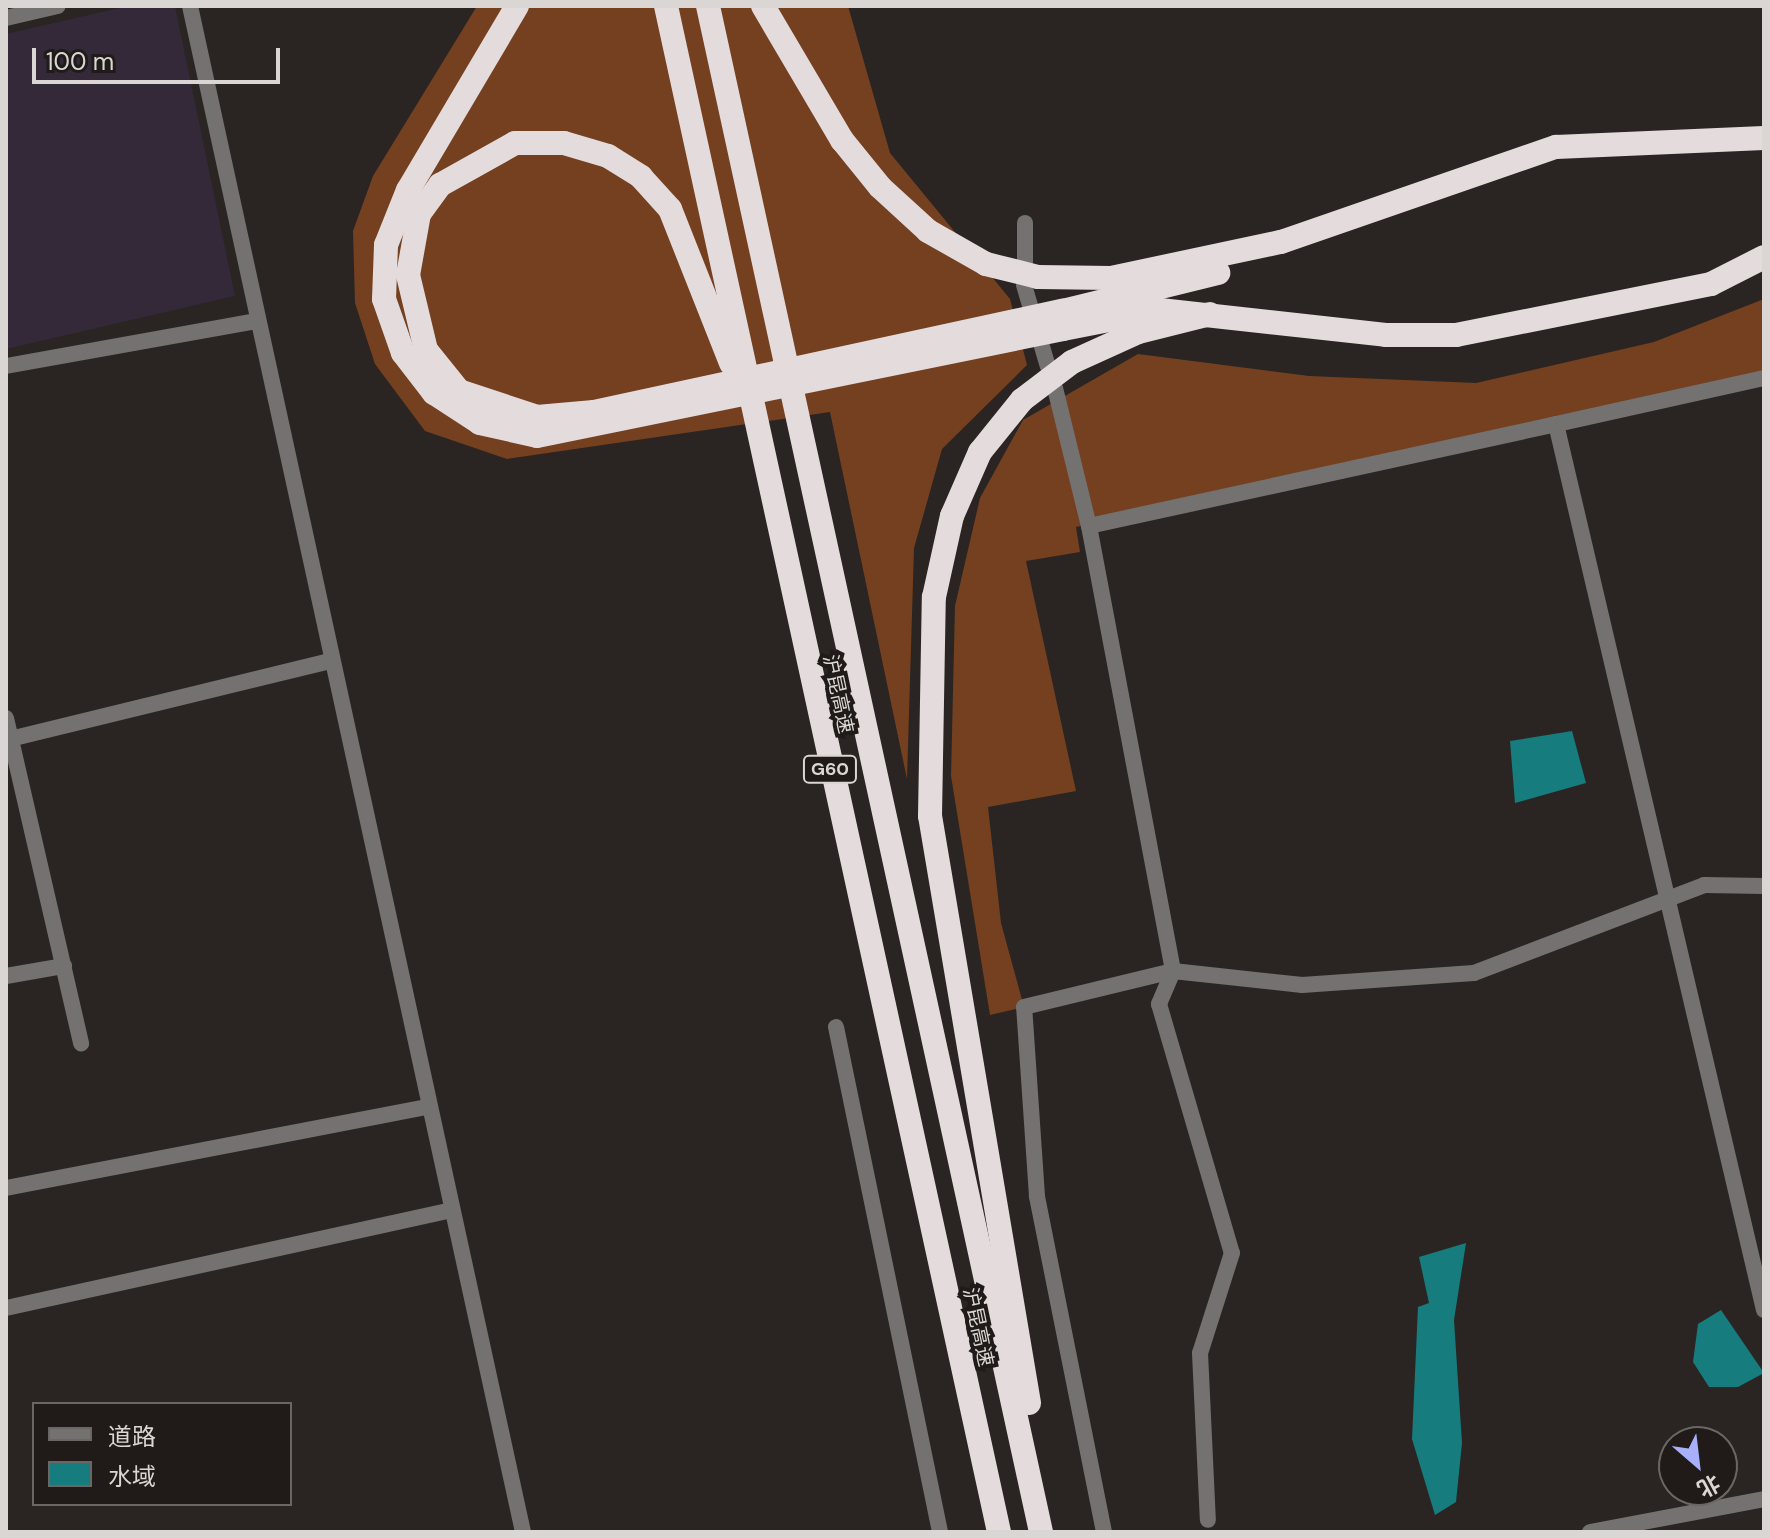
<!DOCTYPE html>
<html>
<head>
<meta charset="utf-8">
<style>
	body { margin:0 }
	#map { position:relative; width:1770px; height:1538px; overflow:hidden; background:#2a2522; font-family:"DM Sans","Noto Sans SC",sans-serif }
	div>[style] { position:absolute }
	.industrial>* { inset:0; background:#332938 }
	.forest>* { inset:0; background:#744020 }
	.water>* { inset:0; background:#177c7d }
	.minor>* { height:16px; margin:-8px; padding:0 8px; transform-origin:8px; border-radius:8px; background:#747171 }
	.motorway>* { height:24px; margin:-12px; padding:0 12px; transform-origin:12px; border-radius:12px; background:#e4dbdc }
	.motorway-bridge>* { height:24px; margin:-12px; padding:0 12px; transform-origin:12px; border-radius:12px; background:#e4dbdc }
	span { translate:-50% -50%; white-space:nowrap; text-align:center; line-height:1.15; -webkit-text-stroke:8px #201b19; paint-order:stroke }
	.shield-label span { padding:2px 6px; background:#201b19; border:2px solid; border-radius:6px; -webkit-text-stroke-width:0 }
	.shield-label { font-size:18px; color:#d9d6d4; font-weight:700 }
	.street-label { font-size:20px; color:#d9d6d4 }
	.frame { position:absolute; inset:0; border:8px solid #d9d6d4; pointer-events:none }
	.legend { position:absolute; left:32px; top:1402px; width:260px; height:104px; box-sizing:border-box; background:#201b19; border:2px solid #6a6664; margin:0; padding:10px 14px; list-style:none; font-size:24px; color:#d9d6d4 }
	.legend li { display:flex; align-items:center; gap:16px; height:40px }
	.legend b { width:40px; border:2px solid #6a6664 }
	.north { position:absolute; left:1658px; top:1426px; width:80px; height:80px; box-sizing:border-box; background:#201b19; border:2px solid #6a6664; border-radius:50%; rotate:152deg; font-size:22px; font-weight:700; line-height:32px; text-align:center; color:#d9d6d4 }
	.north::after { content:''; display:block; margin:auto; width:28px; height:36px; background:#a8b0fc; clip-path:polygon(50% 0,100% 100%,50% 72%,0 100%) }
	.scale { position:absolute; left:32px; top:48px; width:248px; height:36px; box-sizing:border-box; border:4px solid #d9d6d4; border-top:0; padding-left:10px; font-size:24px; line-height:28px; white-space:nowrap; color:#d9d6d4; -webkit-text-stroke:6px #201b19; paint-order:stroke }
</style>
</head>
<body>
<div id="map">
	<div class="industrial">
		<div style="clip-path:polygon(128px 6px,175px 6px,235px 296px,6px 349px,6px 34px)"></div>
	</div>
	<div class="forest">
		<div style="clip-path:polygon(477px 6px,848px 6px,890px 153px,1010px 299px,1027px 365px,942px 449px,914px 548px,907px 779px,830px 412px,507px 459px,425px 431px,375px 364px,355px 303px,353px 231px,373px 176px)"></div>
		<div style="clip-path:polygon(1764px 299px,1764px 378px,1076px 527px,1080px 552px,1026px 561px,1076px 791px,988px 807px,1001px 923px,1024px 1007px,990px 1015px,951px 776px,955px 606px,980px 498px,1023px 420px,1138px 354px,1309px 376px,1476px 383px,1654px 342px)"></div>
	</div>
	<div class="water">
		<div style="clip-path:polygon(1572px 731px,1586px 783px,1515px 803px,1510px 741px)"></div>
		<div style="clip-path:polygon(1466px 1243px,1454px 1320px,1462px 1443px,1456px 1502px,1435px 1515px,1412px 1439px,1418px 1307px,1429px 1303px,1419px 1257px)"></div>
		<div style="clip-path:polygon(1721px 1310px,1764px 1373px,1738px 1387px,1709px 1387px,1693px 1362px,1698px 1324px)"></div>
	</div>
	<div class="minor">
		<div style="left:190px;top:6px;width:1562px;rotate:77.69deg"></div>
		<div style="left:6px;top:18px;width:53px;rotate:-13deg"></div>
		<div style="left:1025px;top:262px;width:39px;rotate:-90deg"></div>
		<div style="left:1024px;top:285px;width:85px;rotate:73.7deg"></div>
		<div style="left:6px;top:366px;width:255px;rotate:-10.2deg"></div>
		<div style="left:1764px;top:378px;width:213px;rotate:167.5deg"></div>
		<div style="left:1556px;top:424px;width:910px;rotate:76.79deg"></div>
		<div style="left:1055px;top:388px;width:142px;rotate:76.2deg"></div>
		<div style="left:1089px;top:526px;width:478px;rotate:-12.3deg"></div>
		<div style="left:1089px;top:526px;width:453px;rotate:79.3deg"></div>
		<div style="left:1173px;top:971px;width:36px;rotate:113deg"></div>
		<div style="left:1159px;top:1004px;width:259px;rotate:73.7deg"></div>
		<div style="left:1232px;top:1253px;width:105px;rotate:107.7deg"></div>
		<div style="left:1200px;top:1353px;width:167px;rotate:87.3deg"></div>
		<div style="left:6px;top:718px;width:334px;rotate:77deg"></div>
		<div style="left:6px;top:740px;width:333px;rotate:-13.7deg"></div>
		<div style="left:6px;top:976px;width:59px;rotate:-9.8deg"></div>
		<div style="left:836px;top:1027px;width:516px;rotate:78.36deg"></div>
		<div style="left:6px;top:1188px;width:427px;rotate:-10.9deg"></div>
		<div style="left:6px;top:1308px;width:452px;rotate:-12.4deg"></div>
		<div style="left:1104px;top:1532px;width:343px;rotate:-101.3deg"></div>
		<div style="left:1037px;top:1196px;width:189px;rotate:-93.9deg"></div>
		<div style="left:1024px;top:1007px;width:153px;rotate:-13.6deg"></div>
		<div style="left:1173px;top:971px;width:130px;rotate:6.2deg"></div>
		<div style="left:1302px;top:985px;width:172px;rotate:-4deg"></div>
		<div style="left:1474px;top:973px;width:246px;rotate:-20.9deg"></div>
		<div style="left:1704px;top:885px;width:60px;rotate:1deg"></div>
		<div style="left:1590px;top:1532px;width:177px;rotate:-10.7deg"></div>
	</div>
	<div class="motorway">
		<div style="left:517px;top:6px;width:214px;rotate:120.6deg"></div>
		<div style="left:408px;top:190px;width:59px;rotate:111.8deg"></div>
		<div style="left:386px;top:245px;width:54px;rotate:92.1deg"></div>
		<div style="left:384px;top:299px;width:57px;rotate:70.6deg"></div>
		<div style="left:403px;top:353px;width:51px;rotate:52.2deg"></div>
		<div style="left:434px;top:393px;width:55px;rotate:33.1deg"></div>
		<div style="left:480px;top:423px;width:58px;rotate:12.8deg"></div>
		<div style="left:666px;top:6px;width:1562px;rotate:77.69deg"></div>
		<div style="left:708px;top:6px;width:1562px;rotate:77.69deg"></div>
		<div style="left:763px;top:6px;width:156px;rotate:59.5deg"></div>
		<div style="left:842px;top:140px;width:60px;rotate:51deg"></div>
		<div style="left:880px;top:187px;width:65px;rotate:42.5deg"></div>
		<div style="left:928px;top:231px;width:67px;rotate:29.6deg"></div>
		<div style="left:986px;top:264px;width:54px;rotate:14deg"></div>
		<div style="left:1038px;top:277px;width:73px;rotate:0.8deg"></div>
		<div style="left:1111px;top:278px;width:174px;rotate:-12deg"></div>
		<div style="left:1281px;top:242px;width:291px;rotate:-19.1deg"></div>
		<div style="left:1556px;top:147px;width:208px;rotate:-2.5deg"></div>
		<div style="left:1063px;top:311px;width:160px;rotate:-13.8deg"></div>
		<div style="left:1063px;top:329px;width:99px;rotate:-11.1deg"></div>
		<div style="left:1160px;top:310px;width:227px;rotate:6.3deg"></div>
		<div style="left:1386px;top:335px;width:70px"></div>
		<div style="left:1456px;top:335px;width:260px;rotate:-11.3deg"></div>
		<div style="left:1711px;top:284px;width:59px;rotate:-27deg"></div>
		<div style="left:537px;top:417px;width:82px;rotate:-161.6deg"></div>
		<div style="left:459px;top:391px;width:53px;rotate:-128.8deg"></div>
		<div style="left:426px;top:350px;width:77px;rotate:-103.5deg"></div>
		<div style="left:408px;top:275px;width:62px;rotate:-79.8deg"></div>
		<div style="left:419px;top:214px;width:36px;rotate:-54deg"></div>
		<div style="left:440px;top:185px;width:86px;rotate:-29.2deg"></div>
		<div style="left:515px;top:143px;width:49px"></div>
		<div style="left:564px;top:143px;width:46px;rotate:16.5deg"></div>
		<div style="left:608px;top:156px;width:39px;rotate:32deg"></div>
		<div style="left:641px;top:177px;width:43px;rotate:47.8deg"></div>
		<div style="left:670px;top:209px;width:166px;rotate:68.4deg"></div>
		<div style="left:1029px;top:1403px;width:595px;rotate:-99.57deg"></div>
		<div style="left:930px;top:816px;width:219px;rotate:-89deg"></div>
		<div style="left:934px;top:597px;width:83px;rotate:-77.5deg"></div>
		<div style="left:952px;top:516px;width:70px;rotate:-66.4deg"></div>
		<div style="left:980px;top:452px;width:67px;rotate:-51.1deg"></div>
		<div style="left:1022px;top:400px;width:63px;rotate:-37.2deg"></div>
		<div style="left:1072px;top:362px;width:72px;rotate:-24.4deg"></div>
		<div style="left:1138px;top:332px;width:74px;rotate:-14deg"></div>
	</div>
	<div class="motorway-bridge">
		<div style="left:537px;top:417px;width:57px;rotate:-5deg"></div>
		<div style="left:594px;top:412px;width:480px;rotate:-12.2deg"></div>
		<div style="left:537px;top:436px;width:537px;rotate:-11.5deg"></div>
	</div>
	<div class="shield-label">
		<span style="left:830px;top:769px">G60</span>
	</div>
	<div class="street-label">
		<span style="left:838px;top:694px;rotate:78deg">沪昆高速</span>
		<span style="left:978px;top:1327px;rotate:78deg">沪昆高速</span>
	</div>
	<div class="frame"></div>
	<ul class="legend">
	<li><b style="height:10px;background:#747171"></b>道路</li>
	<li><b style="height:22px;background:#177c7d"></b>水域</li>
	</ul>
	<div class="north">北</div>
	<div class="scale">100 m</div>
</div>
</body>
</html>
